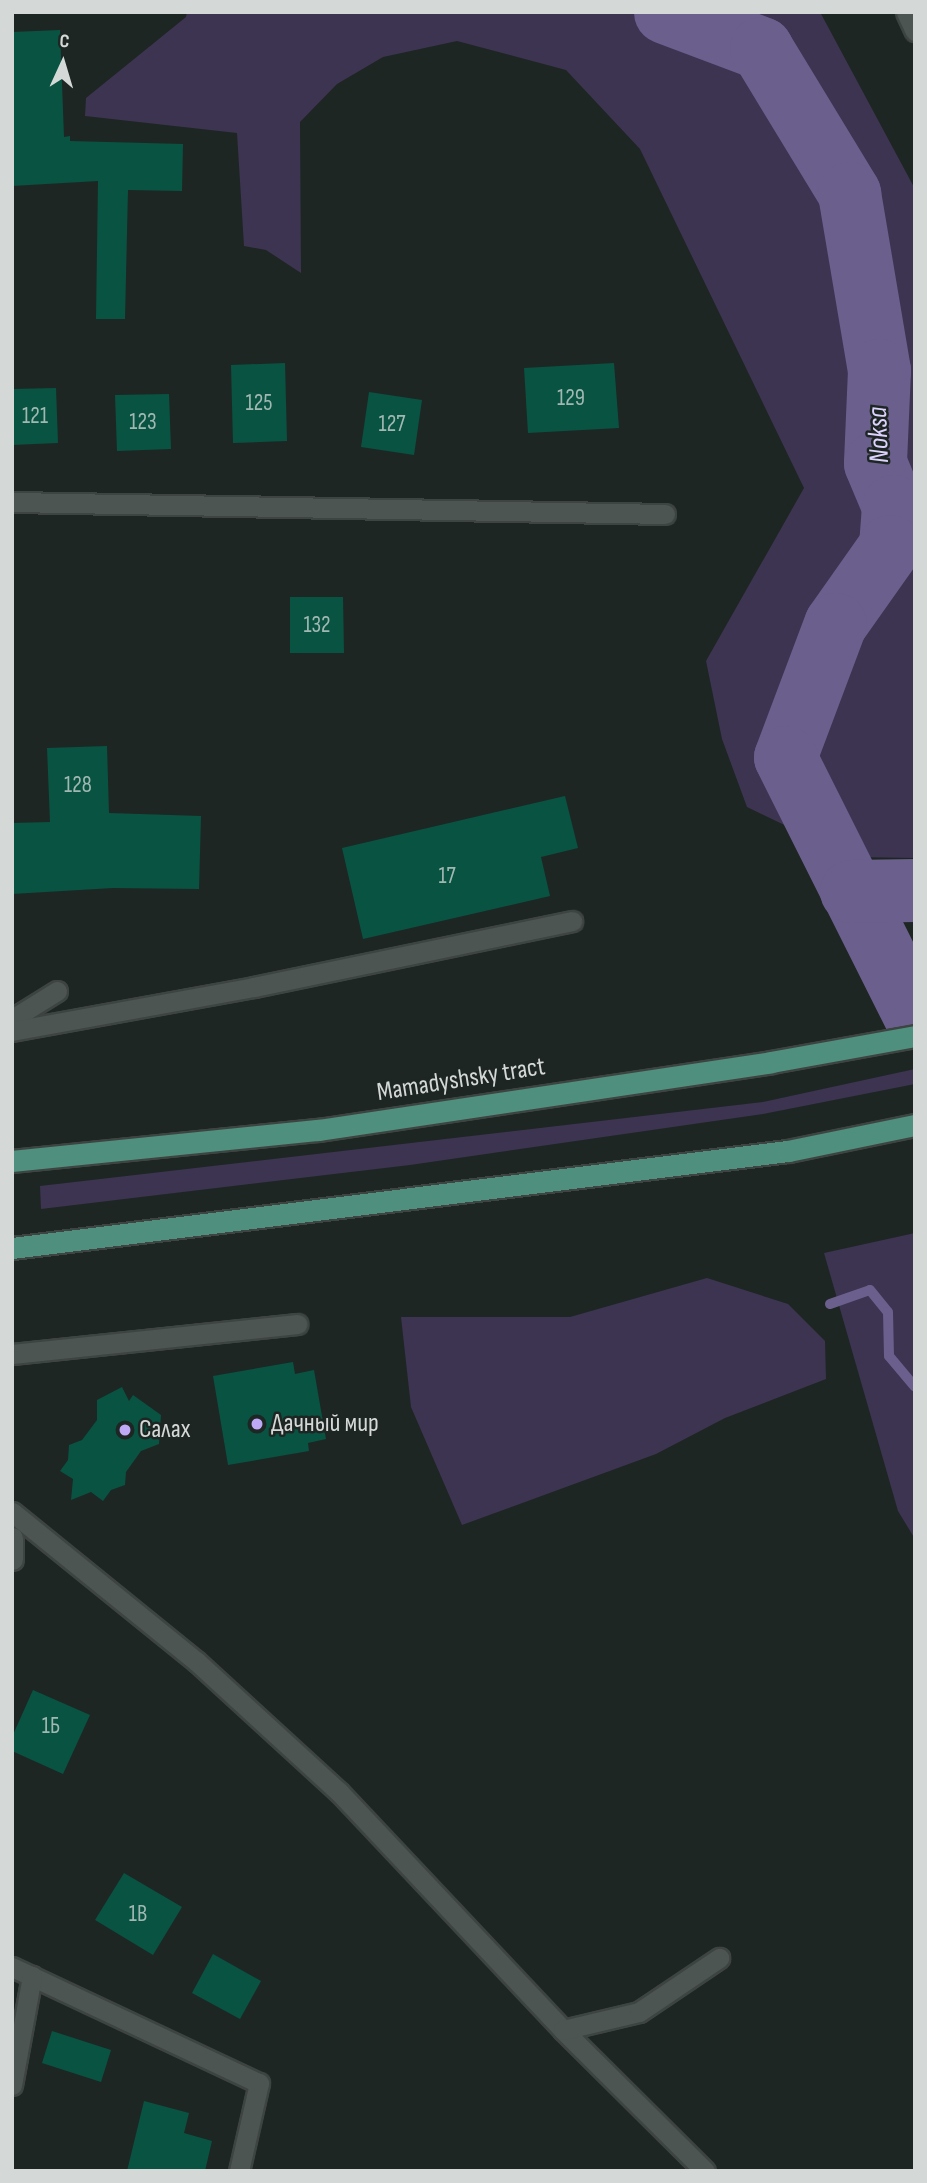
<!DOCTYPE html>
<html>
<head>
<meta charset="utf-8">
<style>
	body { margin:0 }
	#map { position:relative; width:927px; height:2183px; overflow:hidden; background:#1e2623; font-family:"Sofia Sans Condensed",sans-serif }
	div>[style] { position:absolute }
	.green>* { inset:0; background:#3c3451 }
	.stream>* { height:10px; margin:-5px; padding:0 5px; transform-origin:5px; border-radius:5px; background:#6b5f8d }
	.river>* { height:63px; margin:-31.5px; padding:0 31.5px; transform-origin:31.5px; border-radius:31.5px; background:#6b5f8d }
	.building>* { inset:0; background:#095342 }
	.roads { filter:drop-shadow(2px 0 #3d4441) drop-shadow(-2px 0 #3d4441) drop-shadow(0 2px #3d4441) drop-shadow(0 -2px #3d4441) }
	.lane>* { height:19px; margin:-9.5px; padding:0 9.5px; transform-origin:9.5px; border-radius:9.5px; background:#4c5551 }
	.street>* { height:21px; margin:-10.5px; padding:0 10.5px; transform-origin:10.5px; border-radius:10.5px; background:#4c5551 }
	.primary>* { height:21px; margin:-10.5px; padding:0 10.5px; transform-origin:10.5px; border-radius:10.5px; background:#4e907d }
	.dots>* { width:19px; height:19px; translate:-50% -50%; box-sizing:border-box; border:4px solid #1e2623; border-radius:50% }
	span { translate:-50% -50%; white-space:nowrap; text-align:center; line-height:1.15; -webkit-text-stroke:5px #1e2623; paint-order:stroke }
	.number-label { font-size:23px; color:#a1b8b2 }
	.number-label span { -webkit-text-stroke-width:0 }
	.street-label { font-size:26px; color:#d4d9d7 }
	.poi-label { font-size:26px; color:#d4d9d7 }
	.left { translate:0 -50%; text-align:left }
	.water-label { font-size:28px; color:#dcd2fe; font-style:italic }
	.frame { position:absolute; inset:0; border:14px solid #d4d9d7; pointer-events:none }
	.north { position:absolute; left:28px; top:28px; width:70px; height:70px; -webkit-text-stroke:5px #1e2623; paint-order:stroke; rotate:4deg; font-size:19px; font-weight:700; line-height:28px; text-align:center; color:#d4d9d7 }
	.north::after { content:''; display:block; margin:auto; width:24px; height:32px; background:#d4d9d7; clip-path:polygon(50% 0,100% 100%,50% 72%,0 100%) }
</style>
</head>
<body>
<div id="map">
	<div class="green">
		<div style="clip-path:polygon(187px 12px,820px 12px,915px 189px,915px 858px,851px 857px,747px 807px,722px 739px,706px 661px,804px 488px,640px 149px,566px 70px,457px 41px,383px 57px,337px 84px,300px 122px,301px 273px,266px 250px,244px 246px,237px 133px,85px 116px,86px 98px,186px 17px)"></div>
		<div style="clip-path:polygon(915px 1069px,915px 1084px,763px 1114px,410px 1165px,41px 1209px,40px 1186px,763px 1102px)"></div>
		<div style="clip-path:polygon(915px 1233px,915px 1539px,898px 1511px,824px 1253px)"></div>
		<div style="clip-path:polygon(707px 1278px,788px 1304px,825px 1341px,826px 1379px,725px 1418px,656px 1454px,462px 1525px,411px 1407px,401px 1317px,570px 1317px)"></div>
	</div>
	<div class="stream">
		<div style="left:830px;top:1304px;width:42px;rotate:-19.3deg"></div>
		<div style="left:870px;top:1290px;width:28px;rotate:51deg"></div>
		<div style="left:888px;top:1312px;width:44px;rotate:88.7deg"></div>
		<div style="left:889px;top:1356px;width:40px;rotate:50deg"></div>
	</div>
	<div class="river">
		<div style="left:665px;top:12px;width:103px;rotate:20.6deg"></div>
		<div style="left:761px;top:48px;width:170px;rotate:58.7deg"></div>
		<div style="left:849px;top:193px;width:180px;rotate:80.4deg"></div>
		<div style="left:879px;top:370px;width:93px;rotate:92.5deg"></div>
		<div style="left:875px;top:463px;width:47px;rotate:67.3deg"></div>
		<div style="left:893px;top:506px;width:40px;rotate:94.3deg"></div>
		<div style="left:890px;top:546px;width:95px;rotate:125.2deg"></div>
		<div style="left:835px;top:624px;width:142px;rotate:110.6deg"></div>
		<div style="left:785px;top:757px;width:291px;rotate:63.4deg"></div>
		<div style="left:851px;top:891px;width:64px;rotate:-0.9deg"></div>
	</div>
	<div class="building">
		<div style="clip-path:polygon(60px 30px,64px 137px,70px 136px,70px 141px,183px 144px,182px 191px,128px 190px,125px 319px,96px 319px,98px 181px,12px 186px,12px 32px)"></div>
		<div style="clip-path:polygon(285px 363px,287px 441px,233px 443px,231px 365px)"></div>
		<div style="clip-path:polygon(614px 363px,619px 428px,528px 433px,524px 368px)"></div>
		<div style="clip-path:polygon(56px 388px,58px 443px,12px 445px,12px 389px)"></div>
		<div style="clip-path:polygon(369px 392px,422px 400px,414px 455px,361px 447px)"></div>
		<div style="clip-path:polygon(169px 394px,171px 449px,117px 451px,115px 395px)"></div>
		<div style="clip-path:polygon(290px 597px,343px 597px,344px 653px,290px 653px)"></div>
		<div style="clip-path:polygon(107px 746px,109px 813px,201px 816px,199px 889px,113px 888px,12px 894px,12px 823px,50px 822px,47px 748px)"></div>
		<div style="clip-path:polygon(565px 796px,578px 848px,541px 857px,550px 896px,363px 939px,342px 848px)"></div>
		<div style="clip-path:polygon(293px 1362px,295px 1374px,314px 1370px,326px 1439px,308px 1443px,309px 1451px,228px 1465px,213px 1376px)"></div>
		<div style="clip-path:polygon(122px 1387px,129px 1401px,133px 1395px,161px 1415px,159px 1444px,141px 1451px,126px 1472px,125px 1485px,111px 1490px,103px 1501px,91px 1492px,71px 1500px,73px 1479px,60px 1471px,68px 1460px,69px 1445px,82px 1440px,97px 1420px,97px 1400px)"></div>
		<div style="clip-path:polygon(33px 1690px,90px 1715px,63px 1774px,12px 1751px,12px 1737px)"></div>
		<div style="clip-path:polygon(124px 1873px,182px 1907px,153px 1955px,95px 1920px)"></div>
		<div style="clip-path:polygon(213px 1954px,261px 1981px,240px 2019px,192px 1993px)"></div>
		<div style="clip-path:polygon(52px 2031px,111px 2050px,101px 2082px,42px 2063px)"></div>
		<div style="clip-path:polygon(144px 2101px,189px 2113px,184px 2133px,212px 2141px,205px 2171px,127px 2171px)"></div>
	</div>
	<div class="roads">
		<div class="lane">
			<div style="left:906px;top:12px;width:21px;rotate:65deg"></div>
			<div style="left:12px;top:502px;width:653px;rotate:1.05deg"></div>
			<div style="left:12px;top:1019px;width:53px;rotate:-31.9deg"></div>
			<div style="left:12px;top:1031px;width:246px;rotate:-10.3deg"></div>
			<div style="left:254px;top:987px;width:325px;rotate:-11.7deg"></div>
			<div style="left:12px;top:1354px;width:287px;rotate:-6deg"></div>
			<div style="left:12px;top:1512px;width:238px;rotate:39deg"></div>
			<div style="left:197px;top:1662px;width:193px;rotate:42.5deg"></div>
			<div style="left:339px;top:1792px;width:327px;rotate:46.7deg"></div>
			<div style="left:563px;top:2030px;width:200px;rotate:44.8deg"></div>
			<div style="left:12px;top:1967px;width:273px;rotate:25.2deg"></div>
			<div style="left:259px;top:2083px;width:90px;rotate:102.8deg"></div>
			<div style="left:563px;top:2030px;width:78px;rotate:-13.3deg"></div>
			<div style="left:639px;top:2012px;width:97px;rotate:-34deg"></div>
			<div style="left:12px;top:2085px;width:111px;rotate:-79.6deg"></div>
		</div>
		<div class="street">
			<div style="left:12px;top:1538px;width:21px;rotate:90deg"></div>
		</div>
		<div class="primary">
			<div style="left:12px;top:1161px;width:308px;rotate:-5.8deg"></div>
			<div style="left:318px;top:1130px;width:458px;rotate:-8.5deg"></div>
			<div style="left:771px;top:1062px;width:146px;rotate:-10.2deg"></div>
			<div style="left:12px;top:1248px;width:782px;rotate:-7.13deg"></div>
			<div style="left:788px;top:1151px;width:130px;rotate:-11.6deg"></div>
		</div>
	</div>
	<div class="dots">
		<div style="left:257px;top:1424px;background:#bda9f5"></div>
		<div style="left:125px;top:1430px;background:#bda9f5"></div>
	</div>
	<div class="number-label">
		<span style="left:571px;top:398px">129</span>
		<span style="left:259px;top:403px">125</span>
		<span style="left:35px;top:416px">121</span>
		<span style="left:143px;top:422px">123</span>
		<span style="left:392px;top:424px">127</span>
		<span style="left:317px;top:625px">132</span>
		<span style="left:78px;top:785px">128</span>
		<span style="left:447px;top:876px">17</span>
		<span style="left:51px;top:1726px">1Б</span>
		<span style="left:138px;top:1914px">1В</span>
	</div>
	<div class="street-label">
		<span style="left:461px;top:1080px;rotate:-9deg">Mamadyshsky tract</span>
	</div>
	<div class="poi-label">
		<span class="left" style="left:271px;top:1424px">Дачный мир</span>
		<span class="left" style="left:139px;top:1430px">Салах</span>
	</div>
	<div class="water-label">
		<span style="left:879px;top:435px;rotate:-92deg">Noksa</span>
	</div>
	<div class="frame"></div>
	<div class="north">С</div>
</div>
</body>
</html>
